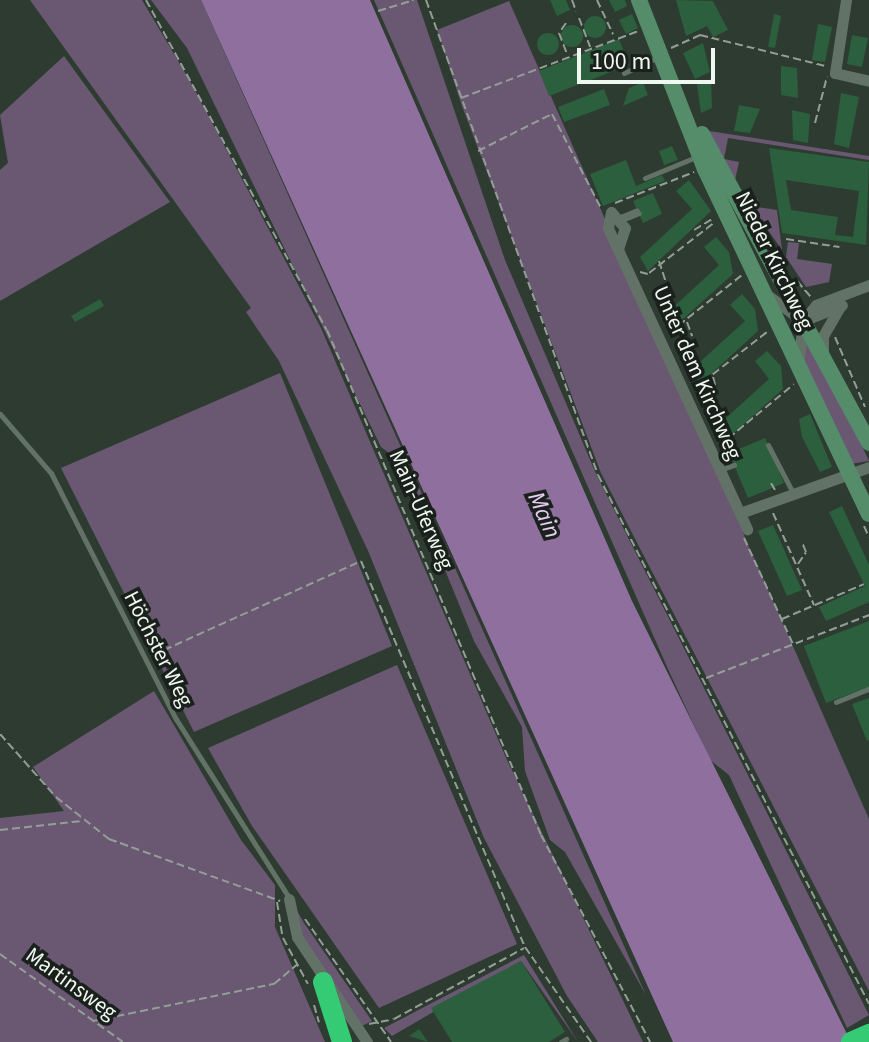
<!DOCTYPE html>
<html>
<head>
<meta charset="utf-8">
<style>
	body { margin:0 }
	#map { position:relative; width:869px; height:1042px; overflow:hidden; background:#2e3b31; font-family:"Source Sans 3",sans-serif }
	div>[style] { position:absolute }
	.green>* { inset:0; background:#6a5873 }
	.water>* { inset:0; background:#8f6f9e }
	.building>* { inset:0; background:#2c5f3d }
	.round { border-radius:50% }
	.path>* { height:2px; margin-top:-1px; transform-origin:0; background:repeating-linear-gradient(90deg,#939e96 0 8px,transparent 0 12px) }
	.lane>* { height:5px; margin:-2.5px; padding:0 2.5px; transform-origin:2.5px; border-radius:2.5px; background:#637267 }
	.street>* { height:11px; margin:-5.5px; padding:0 5.5px; transform-origin:5.5px; border-radius:5.5px; background:#637267 }
	.secondary>* { height:16px; margin:-8px; padding:0 8px; transform-origin:8px; border-radius:8px; background:#558d6b }
	.highway>* { height:20px; margin:-10px; padding:0 10px; transform-origin:10px; border-radius:10px; background:#35cb75 }
	span { translate:-50% -50%; white-space:nowrap; text-align:center; line-height:1.15; -webkit-text-stroke:7px #1a211c; paint-order:stroke }
	.street-label { font-size:22px; color:#eff8f1 }
	.water-label { font-size:24px; color:#e8ccf6; font-style:italic }
	.scale { position:absolute; left:577px; top:48px; width:138px; height:36px; box-sizing:border-box; border:4px solid #eff8f1; border-top:0; padding-left:10px; font-size:24px; line-height:28px; white-space:nowrap; color:#eff8f1; -webkit-text-stroke:6px #1a211c; paint-order:stroke }
</style>
</head>
<body>
<div id="map">
	<div class="green">
		<div style="clip-path:polygon(30px 0,142px 0,190px 81px,321px 328px,507px 760px,643px 1042px,598px 1042px,567px 996px,484px 838px,369px 553px,279px 361px,246px 312px,251px 308px)"></div>
		<div style="clip-path:polygon(151px 0,201px 0,646px 995px,565px 852px,550px 840px,525px 771px,522px 727px,474px 641px,401px 462px,381px 447px,187px 48px)"></div>
		<div style="clip-path:polygon(374px 0,417px 0,505px 260px,597px 476px,869px 1015px,847px 1028px,729px 775px,710px 760px,668px 669px)"></div>
		<div style="clip-path:polygon(509px 1px,869px 819px,869px 991px,601px 473px,462px 106px,437px 30px)"></div>
		<div style="clip-path:polygon(64px 56px,170px 202px,0 301px,0 170px,8px 163px,0 115px)"></div>
		<div style="clip-path:polygon(709px 131px,869px 156px,869px 160px,728px 138px,724px 159px,739px 162px,735px 180px,724px 159px)"></div>
		<div style="clip-path:polygon(758px 199px,757px 207px,777px 210px,782px 250px,748px 202px)"></div>
		<div style="clip-path:polygon(788px 242px,799px 243px,797px 259px,832px 264px,829px 282px,806px 287px,786px 257px)"></div>
		<div style="clip-path:polygon(803px 331px,825px 367px,869px 461px,850px 464px,801px 358px)"></div>
		<div style="clip-path:polygon(280px 373px,392px 646px,194px 732px,61px 468px)"></div>
		<div style="clip-path:polygon(397px 665px,517px 944px,379px 1008px,252px 826px,208px 748px)"></div>
		<div style="clip-path:polygon(154px 691px,241px 840px,275px 885px,275px 927px,325px 1042px,0 1042px,0 818px,64px 811px,33px 767px)"></div>
		<div style="clip-path:polygon(296px 909px,304px 923px,372px 1021px,362px 1026px,299px 935px)"></div>
		<div style="clip-path:polygon(524px 955px,578px 1042px,521px 961px,392px 1036px,384px 1028px)"></div>
	</div>
	<div class="water">
		<div style="clip-path:polygon(201px 0,370px 0,632px 601px,851px 1042px,673px 1042px)"></div>
	</div>
	<div class="building">
		<div style="clip-path:polygon(550px 0,566px 0,570px 10px,557px 16px)"></div>
		<div style="clip-path:polygon(609px 0,625px 0,627px 6px,615px 12px)"></div>
		<div style="clip-path:polygon(676px 0,713px 1px,728px 30px,713px 37px,707px 26px,686px 36px)"></div>
		<div style="clip-path:polygon(632px 14px,638px 28px,626px 34px,619px 20px)"></div>
		<div style="clip-path:polygon(774px 14px,781px 16px,775px 48px,768px 47px)"></div>
		<div class="round" style="left:584px;top:16px;width:22px;height:22px"></div>
		<div style="clip-path:polygon(818px 24px,832px 27px,825px 62px,812px 60px)"></div>
		<div class="round" style="left:561px;top:25px;width:22px;height:22px"></div>
		<div class="round" style="left:537px;top:33px;width:22px;height:22px"></div>
		<div style="clip-path:polygon(852px 35px,868px 38px,862px 67px,847px 64px)"></div>
		<div style="clip-path:polygon(619px 39px,629px 65px,549px 96px,539px 71px)"></div>
		<div style="clip-path:polygon(703px 43px,710px 72px,695px 79px,683px 53px)"></div>
		<div style="clip-path:polygon(781px 66px,797px 68px,798px 98px,781px 95px)"></div>
		<div style="clip-path:polygon(711px 79px,712px 108px,701px 113px,697px 85px)"></div>
		<div style="clip-path:polygon(643px 82px,648px 95px,623px 106px,629px 88px)"></div>
		<div style="clip-path:polygon(604px 89px,610px 105px,564px 122px,558px 107px)"></div>
		<div style="clip-path:polygon(841px 93px,859px 97px,849px 148px,834px 144px)"></div>
		<div style="clip-path:polygon(739px 105px,760px 109px,750px 133px,734px 131px)"></div>
		<div style="clip-path:polygon(792px 110px,810px 114px,808px 143px,793px 140px)"></div>
		<div style="clip-path:polygon(672px 146px,678px 160px,664px 165px,659px 151px)"></div>
		<div style="clip-path:polygon(evenodd,769px 148px,869px 162px,866px 245px,782px 233px,769px 148px,786px 180px,859px 191px,853px 237px,835px 235px,838px 217px,791px 210px,786px 180px)"></div>
		<div style="clip-path:polygon(626px 160px,636px 186px,662px 175px,665px 181px,603px 206px,590px 174px)"></div>
		<div style="clip-path:polygon(689px 180px,711px 211px,648px 271px,640px 257px,692px 209px,676px 191px)"></div>
		<div style="clip-path:polygon(653px 193px,662px 214px,643px 223px,633px 201px)"></div>
		<div style="clip-path:polygon(716px 237px,729px 252px,733px 274px,674px 327px,666px 314px,719px 265px,704px 247px)"></div>
		<div style="clip-path:polygon(742px 294px,755px 309px,758px 331px,700px 384px,691px 370px,745px 321px,730px 305px)"></div>
		<div style="clip-path:polygon(100px 299px,104px 306px,75px 322px,71px 316px)"></div>
		<div style="clip-path:polygon(767px 351px,781px 366px,783px 389px,725px 441px,716px 427px,769px 379px,755px 361px)"></div>
		<div style="clip-path:polygon(810px 414px,832px 467px,820px 472px,802px 437px,799px 419px)"></div>
		<div style="clip-path:polygon(765px 438px,784px 483px,748px 498px,729px 453px)"></div>
		<div style="clip-path:polygon(842px 506px,869px 565px,869px 602px,826px 621px,819px 607px,865px 586px,829px 512px)"></div>
		<div style="clip-path:polygon(773px 525px,802px 590px,787px 596px,758px 531px)"></div>
		<div style="clip-path:polygon(869px 621px,869px 687px,826px 703px,804px 646px)"></div>
		<div style="clip-path:polygon(869px 698px,869px 740px,867px 741px,852px 704px)"></div>
		<div style="clip-path:polygon(521px 961px,565px 1032px,549px 1042px,452px 1042px,431px 1008px)"></div>
		<div style="clip-path:polygon(419px 1029px,428px 1042px,409px 1036px)"></div>
	</div>
	<div class="path">
		<div style="left:146px;top:0;width:376px;rotate:61.3deg"></div>
		<div style="left:327px;top:330px;width:548px;rotate:67.03deg"></div>
		<div style="left:541px;top:835px;width:234px;rotate:62.2deg"></div>
		<div style="left:426px;top:0;width:505px;rotate:70.09deg"></div>
		<div style="left:598px;top:475px;width:594px;rotate:62.87deg"></div>
		<div style="left:572px;top:0;width:12px;rotate:70deg"></div>
		<div style="left:597px;top:0;width:38px;rotate:65deg"></div>
		<div style="left:378px;top:11px;width:37px;rotate:-17deg"></div>
		<div style="left:579px;top:18px;width:31px;rotate:69deg"></div>
		<div style="left:566px;top:23px;width:12px;rotate:125deg"></div>
		<div style="left:559px;top:33px;width:22px;rotate:69deg"></div>
		<div style="left:671px;top:48px;width:32px;rotate:-24deg"></div>
		<div style="left:700px;top:35px;width:129px;rotate:13.9deg"></div>
		<div style="left:461px;top:98px;width:189px;rotate:-20.7deg"></div>
		<div style="left:815px;top:123px;width:48px;rotate:-75.4deg"></div>
		<div style="left:478px;top:151px;width:83px;rotate:-26.6deg"></div>
		<div style="left:552px;top:114px;width:106px;rotate:62.5deg"></div>
		<div style="left:615px;top:203px;width:85px;rotate:-21.4deg"></div>
		<div style="left:694px;top:230px;width:23px;rotate:-31deg"></div>
		<div style="left:786px;top:239px;width:54px;rotate:8.6deg"></div>
		<div style="left:659px;top:261px;width:20px;rotate:72deg"></div>
		<div style="left:640px;top:272px;width:8px;rotate:14deg"></div>
		<div style="left:649px;top:273px;width:83px;rotate:-37.7deg"></div>
		<div style="left:797px;top:281px;width:21px;rotate:49deg"></div>
		<div style="left:687px;top:322px;width:15px;rotate:70deg"></div>
		<div style="left:669px;top:333px;width:93px;rotate:-38.5deg"></div>
		<div style="left:835px;top:337px;width:76px;rotate:66.8deg"></div>
		<div style="left:713px;top:377px;width:16px;rotate:75deg"></div>
		<div style="left:694px;top:389px;width:93px;rotate:-38deg"></div>
		<div style="left:719px;top:446px;width:97px;rotate:-39.6deg"></div>
		<div style="left:771px;top:483px;width:8px;rotate:60deg"></div>
		<div style="left:773px;top:513px;width:101px;rotate:66deg"></div>
		<div style="left:864px;top:526px;width:12px;rotate:66deg"></div>
		<div style="left:744px;top:538px;width:117px;rotate:65.2deg"></div>
		<div style="left:798px;top:564px;width:14px;rotate:-56deg"></div>
		<div style="left:806px;top:552px;width:11px;rotate:-112deg"></div>
		<div style="left:782px;top:619px;width:89px;rotate:-23.1deg"></div>
		<div style="left:153px;top:655px;width:228px;rotate:-24.3deg"></div>
		<div style="left:361px;top:561px;width:419px;rotate:67deg"></div>
		<div style="left:525px;top:947px;width:116px;rotate:55.2deg"></div>
		<div style="left:706px;top:678px;width:175px;rotate:-21.1deg"></div>
		<div style="left:0;top:734px;width:84px;rotate:48.4deg"></div>
		<div style="left:56px;top:797px;width:68px;rotate:38.4deg"></div>
		<div style="left:109px;top:839px;width:182px;rotate:19.9deg"></div>
		<div style="left:0;top:830px;width:82px;rotate:-6.3deg"></div>
		<div style="left:277px;top:902px;width:36px;rotate:81deg"></div>
		<div style="left:283px;top:938px;width:52px;rotate:61.5deg"></div>
		<div style="left:305px;top:919px;width:150px;rotate:55deg"></div>
		<div style="left:0;top:954px;width:151px;rotate:35.6deg"></div>
		<div style="left:314px;top:1005px;width:18px;rotate:74deg"></div>
		<div style="left:93px;top:1021px;width:185px;rotate:-11.6deg"></div>
		<div style="left:274px;top:984px;width:31px;rotate:-40deg"></div>
		<div style="left:369px;top:1024px;width:25px;rotate:-11deg"></div>
		<div style="left:394px;top:1019px;width:148px;rotate:-28.6deg"></div>
	</div>
	<div class="lane">
		<div style="left:624px;top:73px;width:38px;rotate:-25deg"></div>
		<div style="left:645px;top:178px;width:57px;rotate:-22.5deg"></div>
		<div style="left:620px;top:217px;width:18px;rotate:-22deg"></div>
		<div style="left:622px;top:220px;width:18px;rotate:-22deg"></div>
		<div style="left:0;top:414px;width:78px;rotate:49.2deg"></div>
		<div style="left:51px;top:473px;width:276px;rotate:63.1deg"></div>
		<div style="left:176px;top:719px;width:212px;rotate:57.7deg"></div>
		<div style="left:768px;top:445px;width:52px;rotate:62.4deg"></div>
		<div style="left:720px;top:470px;width:15px;rotate:-20deg"></div>
		<div style="left:836px;top:702px;width:35px;rotate:-22deg"></div>
		<div style="left:561px;top:1042px;width:6px;rotate:-31deg"></div>
	</div>
	<div class="street">
		<div style="left:846px;top:0;width:74px;rotate:98.6deg"></div>
		<div style="left:835px;top:73px;width:35px;rotate:13deg"></div>
		<div style="left:618px;top:249px;width:22px;rotate:-72deg"></div>
		<div style="left:625px;top:228px;width:21px;rotate:-131deg"></div>
		<div style="left:611px;top:212px;width:16px;rotate:101deg"></div>
		<div style="left:608px;top:228px;width:332px;rotate:65.2deg"></div>
		<div style="left:770px;top:297px;width:41px;rotate:36deg"></div>
		<div style="left:803px;top:321px;width:42px;rotate:-22.3deg"></div>
		<div style="left:823px;top:355px;width:19px;rotate:-90deg"></div>
		<div style="left:823px;top:336px;width:36px;rotate:-60deg"></div>
		<div style="left:799px;top:358px;width:37px;rotate:-84deg"></div>
		<div style="left:803px;top:321px;width:21px;rotate:-51deg"></div>
		<div style="left:816px;top:305px;width:57px;rotate:-20.7deg"></div>
		<div style="left:740px;top:513px;width:137px;rotate:-19.6deg"></div>
		<div style="left:289px;top:899px;width:39px;rotate:78deg"></div>
		<div style="left:297px;top:937px;width:126px;rotate:56.3deg"></div>
	</div>
	<div class="secondary">
		<div style="left:639px;top:0;width:181px;rotate:68.7deg"></div>
		<div style="left:705px;top:169px;width:382px;rotate:64.6deg"></div>
		<div style="left:702px;top:134px;width:351px;rotate:61.6deg"></div>
	</div>
	<div class="highway">
		<div style="left:323px;top:982px;width:63px;rotate:72.4deg"></div>
		<div style="left:851px;top:1042px;width:20px;rotate:-24deg"></div>
	</div>
	<div class="street-label">
		<span style="left:774px;top:261px;rotate:64deg">Nieder Kirchweg</span>
		<span style="left:697px;top:373px;rotate:66deg">Unter dem Kirchweg</span>
		<span style="left:421px;top:510px;rotate:66deg">Main-Uferweg</span>
		<span style="left:158px;top:649px;rotate:63deg">Höchster Weg</span>
		<span style="left:71px;top:984px;rotate:36deg">Martinsweg</span>
	</div>
	<div class="water-label">
		<span style="left:544px;top:515px;rotate:66deg">Main</span>
	</div>
	<div class="scale">100 m</div>
</div>
</body>
</html>
